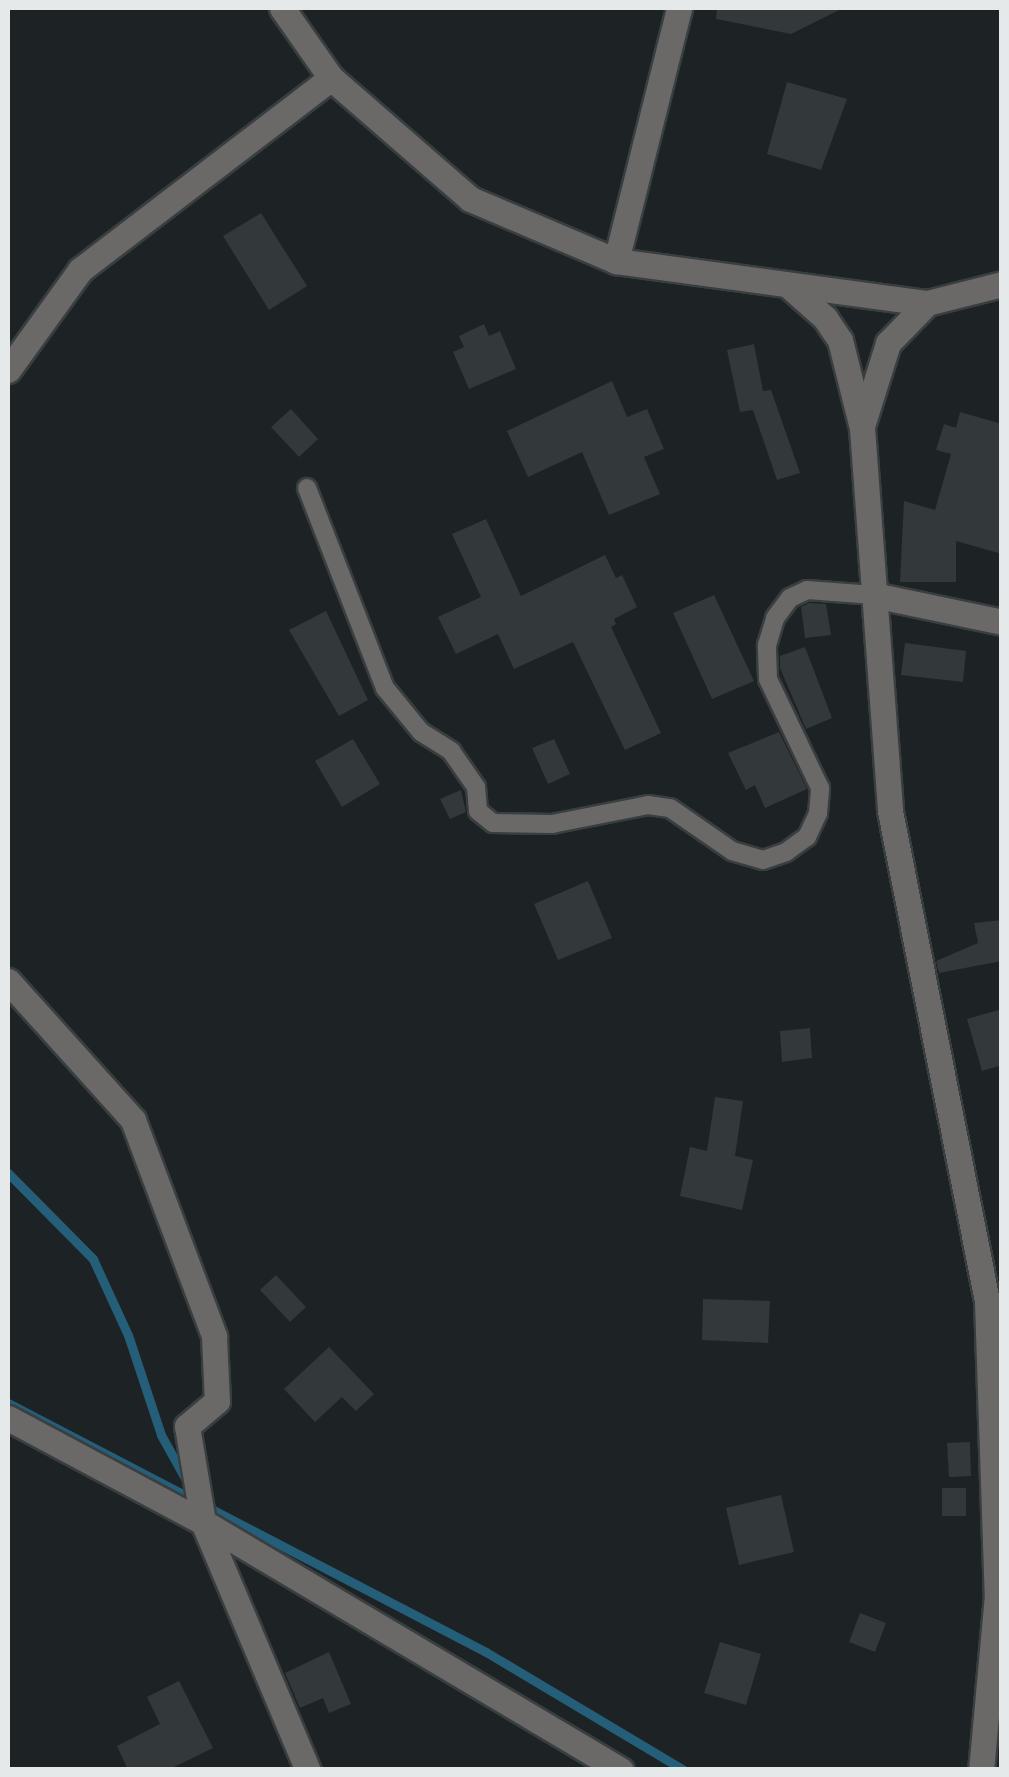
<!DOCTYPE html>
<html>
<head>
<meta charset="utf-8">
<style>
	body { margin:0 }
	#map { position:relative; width:1009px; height:1777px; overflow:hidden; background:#1d2224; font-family:"Titillium Web",sans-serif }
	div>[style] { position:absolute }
	.stream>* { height:9px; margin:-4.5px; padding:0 4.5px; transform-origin:4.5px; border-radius:4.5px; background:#255e79 }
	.building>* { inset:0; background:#33383b }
	.roads { filter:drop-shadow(2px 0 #393e40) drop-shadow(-2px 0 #393e40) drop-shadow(0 2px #393e40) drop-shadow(0 -2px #393e40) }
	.service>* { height:18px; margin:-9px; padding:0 9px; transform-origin:9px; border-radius:9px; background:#6b6968 }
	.minor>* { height:25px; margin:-12.5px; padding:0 12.5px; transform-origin:12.5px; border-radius:12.5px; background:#6b6968 }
	.tertiary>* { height:25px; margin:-12.5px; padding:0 12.5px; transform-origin:12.5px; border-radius:12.5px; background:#6b6968 }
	span { translate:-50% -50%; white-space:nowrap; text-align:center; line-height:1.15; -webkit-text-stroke:8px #1d2224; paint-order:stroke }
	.frame { position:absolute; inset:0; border:10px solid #e6e9ea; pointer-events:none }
</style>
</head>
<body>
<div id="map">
	<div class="stream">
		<div style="left:8px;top:1173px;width:121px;rotate:45.3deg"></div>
		<div style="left:93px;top:1259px;width:84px;rotate:65.3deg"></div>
		<div style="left:128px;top:1335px;width:105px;rotate:71.7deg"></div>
		<div style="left:161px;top:1435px;width:51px;rotate:60.9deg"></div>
		<div style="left:8px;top:1403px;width:539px;rotate:27.52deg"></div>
		<div style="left:486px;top:1652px;width:230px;rotate:30.8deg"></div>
	</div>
	<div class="building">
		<div style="clip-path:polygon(717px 8px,843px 8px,791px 34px,716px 19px)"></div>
		<div style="clip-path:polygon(787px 82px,847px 99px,821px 170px,767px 154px)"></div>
		<div style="clip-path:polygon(261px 213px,307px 286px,269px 310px,223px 236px)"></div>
		<div style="clip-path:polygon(484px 324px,489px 336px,500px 331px,516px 369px,469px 389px,453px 352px,464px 347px,459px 336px)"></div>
		<div style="clip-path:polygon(754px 344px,763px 391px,771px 390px,800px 473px,777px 480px,753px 410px,740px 412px,727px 350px)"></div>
		<div style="clip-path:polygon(612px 381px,627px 417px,647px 409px,664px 449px,644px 457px,660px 494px,609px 515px,582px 452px,528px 477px,507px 431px)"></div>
		<div style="clip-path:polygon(291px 409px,318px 439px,299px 457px,271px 427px)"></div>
		<div style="clip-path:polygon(960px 412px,1002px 424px,1002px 554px,956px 541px,956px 582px,900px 582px,904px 501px,935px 510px,951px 454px,936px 450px,944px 424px,956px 428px)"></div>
		<div style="clip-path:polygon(486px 519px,521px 596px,605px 555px,616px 578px,622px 575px,637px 607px,614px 619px,616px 624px,611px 627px,661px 733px,625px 750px,573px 642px,514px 669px,498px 634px,456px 654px,438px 617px,481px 597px,452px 534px)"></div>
		<div style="clip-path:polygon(714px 595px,754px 681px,712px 699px,673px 613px)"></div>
		<div style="clip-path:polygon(809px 603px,826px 604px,831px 635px,805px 638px,801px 607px)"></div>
		<div style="clip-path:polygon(326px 611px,368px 700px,339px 716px,289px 630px)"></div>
		<div style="clip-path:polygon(905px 643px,966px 651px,963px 682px,901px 675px)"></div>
		<div style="clip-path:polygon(805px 647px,832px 718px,806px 729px,780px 668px,780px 656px)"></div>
		<div style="clip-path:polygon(779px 732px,807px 789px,765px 808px,755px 785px,746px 790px,728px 753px)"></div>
		<div style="clip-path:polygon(353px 739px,380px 784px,342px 807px,315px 761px)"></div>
		<div style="clip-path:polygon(554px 739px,570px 774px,548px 784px,532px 748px)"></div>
		<div style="clip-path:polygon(461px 790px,466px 812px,450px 819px,440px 799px)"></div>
		<div style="clip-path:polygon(588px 881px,612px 938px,558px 960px,534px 904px)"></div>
		<div style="clip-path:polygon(1002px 920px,1002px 961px,939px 973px,936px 961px,978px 943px,974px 923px)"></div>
		<div style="clip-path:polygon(1002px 1009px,1002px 1065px,982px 1071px,967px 1019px)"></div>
		<div style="clip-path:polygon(810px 1028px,812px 1058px,782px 1062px,780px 1031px)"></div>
		<div style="clip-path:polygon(715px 1097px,743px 1101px,735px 1156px,753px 1160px,742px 1210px,680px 1196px,690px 1147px,707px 1151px)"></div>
		<div style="clip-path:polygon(276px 1275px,306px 1307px,290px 1322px,260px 1290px)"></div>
		<div style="clip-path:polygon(703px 1299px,770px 1301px,768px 1343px,702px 1340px)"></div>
		<div style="clip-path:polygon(329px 1347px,374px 1394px,356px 1411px,342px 1397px,315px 1422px,284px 1389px)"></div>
		<div style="clip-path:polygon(970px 1442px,971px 1476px,949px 1477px,947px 1443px)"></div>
		<div style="clip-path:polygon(942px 1488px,966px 1488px,966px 1516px,942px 1516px)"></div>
		<div style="clip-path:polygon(781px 1495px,794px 1552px,739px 1565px,726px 1508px)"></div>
		<div style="clip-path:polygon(860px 1613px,886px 1623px,875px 1652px,849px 1642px)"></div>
		<div style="clip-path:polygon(720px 1642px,761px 1654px,746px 1705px,704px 1693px)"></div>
		<div style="clip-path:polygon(329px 1652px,351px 1704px,329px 1713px,323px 1698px,300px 1708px,285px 1673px)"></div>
		<div style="clip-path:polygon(179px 1681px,213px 1748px,168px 1770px,128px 1770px,117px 1746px,160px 1724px,147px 1697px)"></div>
	</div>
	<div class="roads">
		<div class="service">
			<div style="left:307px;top:488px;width:215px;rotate:68.7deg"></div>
			<div style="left:385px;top:688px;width:57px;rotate:50.7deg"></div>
			<div style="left:421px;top:732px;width:36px;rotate:32deg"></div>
			<div style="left:451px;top:751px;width:44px;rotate:55.2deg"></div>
			<div style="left:476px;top:787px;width:24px;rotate:85deg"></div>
			<div style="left:478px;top:811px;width:19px;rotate:39deg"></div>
			<div style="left:493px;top:823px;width:59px;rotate:1deg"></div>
			<div style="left:552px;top:824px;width:98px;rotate:-11.2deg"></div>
			<div style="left:648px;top:805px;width:22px;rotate:8deg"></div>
			<div style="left:670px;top:808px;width:75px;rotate:34.7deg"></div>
			<div style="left:732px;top:851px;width:32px;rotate:16deg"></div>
			<div style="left:763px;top:860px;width:24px;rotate:-19deg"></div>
			<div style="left:786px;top:852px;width:26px;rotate:-36deg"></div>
			<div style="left:807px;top:837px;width:26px;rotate:-65deg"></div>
			<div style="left:818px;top:813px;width:25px;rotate:-85deg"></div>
			<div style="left:820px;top:788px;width:121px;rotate:-115.5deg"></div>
			<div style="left:768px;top:679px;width:34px;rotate:-92deg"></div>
			<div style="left:767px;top:645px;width:28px;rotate:-73deg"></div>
			<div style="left:775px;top:618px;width:25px;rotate:-53deg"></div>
			<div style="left:790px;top:598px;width:19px;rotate:-25deg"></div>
			<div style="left:807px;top:590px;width:67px;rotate:4.3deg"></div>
		</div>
		<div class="minor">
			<div style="left:616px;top:261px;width:261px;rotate:-76deg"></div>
			<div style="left:790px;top:287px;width:47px;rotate:41.5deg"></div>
			<div style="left:825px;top:318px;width:27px;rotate:56deg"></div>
			<div style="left:840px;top:340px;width:91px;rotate:76deg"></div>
			<div style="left:862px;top:428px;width:384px;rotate:85.8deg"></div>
			<div style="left:890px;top:811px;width:500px;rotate:78.8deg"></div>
			<div style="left:987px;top:1301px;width:294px;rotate:88.1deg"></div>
			<div style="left:997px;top:1595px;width:176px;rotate:95.2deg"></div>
			<div style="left:8px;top:370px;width:123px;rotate:-54.2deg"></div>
			<div style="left:80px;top:270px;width:316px;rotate:-37.4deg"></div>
			<div style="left:863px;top:423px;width:84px;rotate:-72.6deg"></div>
			<div style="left:888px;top:343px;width:56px;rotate:-45.7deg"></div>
			<div style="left:874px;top:595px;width:131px;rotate:11.9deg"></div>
			<div style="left:8px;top:981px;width:187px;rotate:48deg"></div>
			<div style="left:133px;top:1120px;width:231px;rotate:69.4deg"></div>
			<div style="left:214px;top:1336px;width:65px;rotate:87.4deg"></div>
			<div style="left:217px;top:1401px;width:39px;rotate:140deg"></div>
			<div style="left:187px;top:1426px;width:97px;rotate:80.5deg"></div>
			<div style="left:203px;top:1522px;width:269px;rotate:67.1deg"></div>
			<div style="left:8px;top:1418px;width:221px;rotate:28.1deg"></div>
			<div style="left:203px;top:1522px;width:486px;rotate:30.7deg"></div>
		</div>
		<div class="tertiary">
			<div style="left:282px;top:8px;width:85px;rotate:55deg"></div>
			<div style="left:331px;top:78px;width:184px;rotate:41deg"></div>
			<div style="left:470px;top:199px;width:159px;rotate:23deg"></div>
			<div style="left:616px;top:261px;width:314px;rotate:7.7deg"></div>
			<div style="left:927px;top:303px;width:77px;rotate:-14.2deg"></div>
		</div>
	</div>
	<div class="frame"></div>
</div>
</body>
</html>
